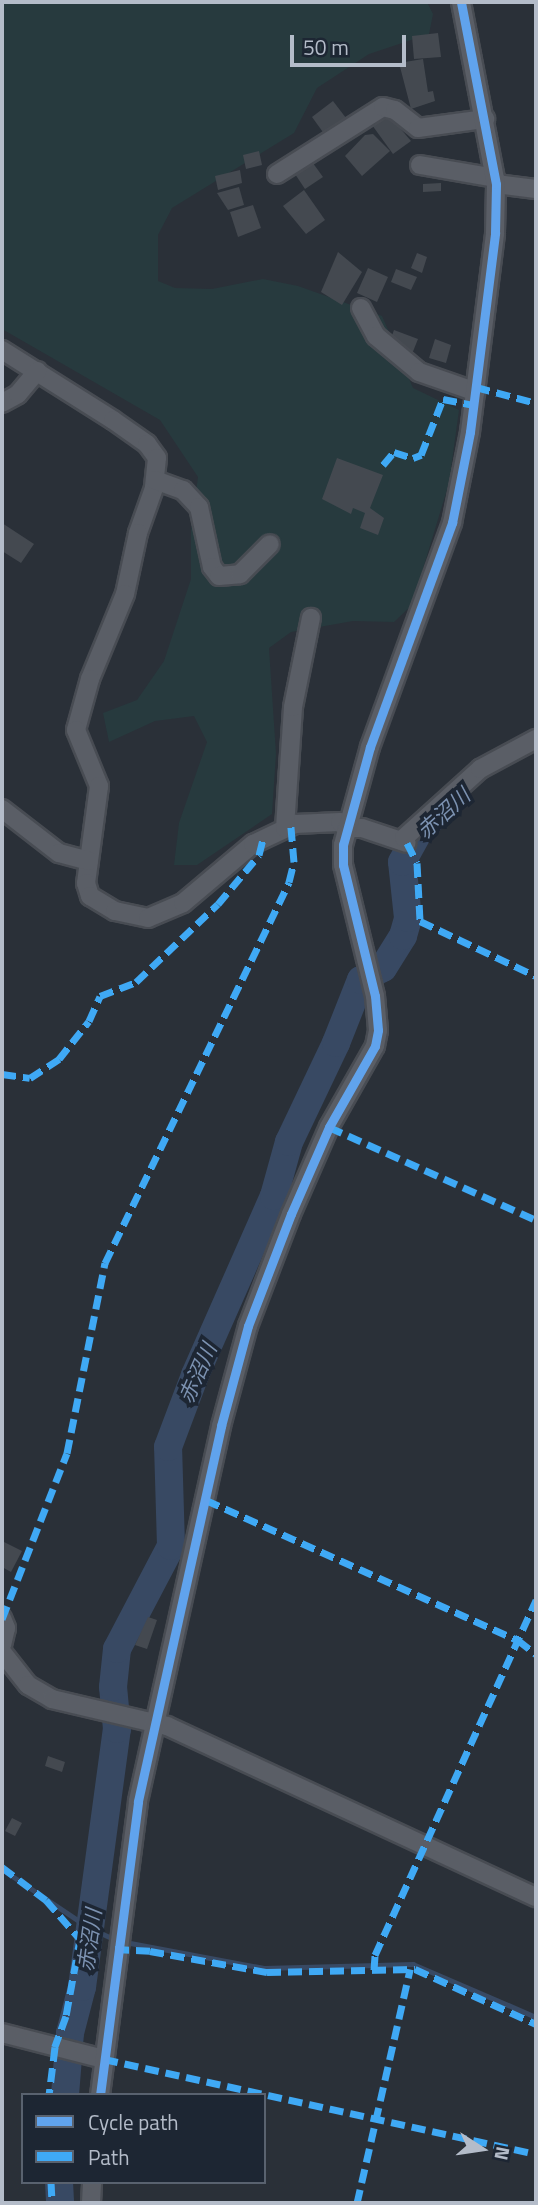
<!DOCTYPE html>
<html>
<head>
<meta charset="utf-8">
<style>
	body { margin:0 }
	#map { position:relative; width:538px; height:2205px; overflow:hidden; background:#2a3038; font-family:"Titillium Web","Noto Sans JP",sans-serif }
	div>[style] { position:absolute }
	.green>* { inset:0; background:#273a3e }
	.stream>* { height:4.5px; margin:-2.25px; padding:0 2.25px; transform-origin:2.25px; border-radius:2.25px; background:#384963 }
	.river>* { height:28px; margin:-14px; padding:0 14px; transform-origin:14px; border-radius:14px; background:#384963 }
	.building>* { inset:0; background:#444950 }
	.roads { filter:drop-shadow(2px 0 #484c53) drop-shadow(-2px 0 #484c53) drop-shadow(0 2px #484c53) drop-shadow(0 -2px #484c53) }
	.minor>* { height:18px; margin:-9px; padding:0 9px; transform-origin:9px; border-radius:9px; background:#5a5e66 }
	.quiet>* { height:7px; margin-top:-3.5px; transform-origin:0; background:repeating-linear-gradient(90deg,#3fa9f5 0 14px,transparent 0 21px) }
	.cycleway>* { height:9px; margin:-4.5px; padding:0 4.5px; transform-origin:4.5px; border-radius:4.5px; background:#60a3ed }
	span { translate:-50% -50%; white-space:nowrap; text-align:center; line-height:1.15; -webkit-text-stroke:7px #1d2633; paint-order:stroke }
	.water-label { font-size:21px; color:#7c92b1; font-style:italic }
	.frame { position:absolute; inset:0; border:4px solid #b4bcc9; pointer-events:none }
	.legend { position:absolute; left:21px; top:2093px; width:245px; height:91px; box-sizing:border-box; background:#1d2633; border:2px solid #59626f; margin:0; padding:9px 12px; list-style:none; font-size:21px; color:#b4bcc9 }
	.legend li { display:flex; align-items:center; gap:14px; height:35px }
	.legend b { width:35px; border:2px solid #59626f }
	.north { position:absolute; left:447px; top:2114px; width:70px; height:70px; -webkit-text-stroke:5px #1d2633; paint-order:stroke; rotate:102deg; font-size:19px; font-weight:700; line-height:28px; text-align:center; color:#b4bcc9 }
	.north::after { content:''; display:block; margin:auto; width:24px; height:32px; background:#b4bcc9; clip-path:polygon(50% 0,100% 100%,50% 72%,0 100%) }
	.scale { position:absolute; left:290px; top:35px; width:116px; height:32px; box-sizing:border-box; border:4px solid #b4bcc9; border-top:0; padding-left:9px; font-size:21px; line-height:24px; white-space:nowrap; color:#b4bcc9; -webkit-text-stroke:5px #1d2633; paint-order:stroke }
</style>
</head>
<body>
<div id="map">
	<div class="green">
		<div style="clip-path:polygon(2px 2px,427px 2px,433px 14px,429px 34px,369px 54px,317px 88px,294px 133px,172px 208px,158px 235px,158px 281px,175px 288px,212px 289px,263px 279px,298px 286px,382px 316px,413px 388px,459px 410px,449px 483px,412px 605px,394px 622px,353px 621px,291px 632px,269px 648px,276px 754px,272px 814px,197px 865px,174px 865px,179px 823px,207px 742px,194px 716px,155px 721px,109px 742px,103px 713px,137px 700px,164px 661px,191px 579px,191px 530px,198px 477px,160px 420px,2px 329px)"></div>
	</div>
	<div class="stream">
		<div style="left:2px;top:1869px;width:104px;rotate:34deg"></div>
		<div style="left:88px;top:1927px;width:31px;rotate:25deg"></div>
		<div style="left:125px;top:1942px;width:141px;rotate:10.6deg"></div>
		<div style="left:264px;top:1968px;width:149px;rotate:-1.5deg"></div>
		<div style="left:413px;top:1964px;width:134px;rotate:23.3deg"></div>
	</div>
	<div class="river">
		<div style="left:65px;top:2095px;width:62px;rotate:-85.4deg"></div>
		<div style="left:70px;top:2033px;width:48px;rotate:-75.4deg"></div>
		<div style="left:82px;top:1987px;width:260px;rotate:-82.3deg"></div>
		<div style="left:117px;top:1729px;width:42px;rotate:-95.4deg"></div>
		<div style="left:113px;top:1687px;width:38px;rotate:-84deg"></div>
		<div style="left:117px;top:1649px;width:116px;rotate:-62.3deg"></div>
		<div style="left:171px;top:1546px;width:99px;rotate:-91.7deg"></div>
		<div style="left:168px;top:1447px;width:77px;rotate:-69.4deg"></div>
		<div style="left:195px;top:1375px;width:196px;rotate:-66.2deg"></div>
		<div style="left:274px;top:1196px;width:56px;rotate:-74.5deg"></div>
		<div style="left:289px;top:1142px;width:110px;rotate:-64.6deg"></div>
		<div style="left:336px;top:1043px;width:68px;rotate:-68.4deg"></div>
		<div style="left:361px;top:980px;width:25px;rotate:-29deg"></div>
		<div style="left:383px;top:968px;width:38px;rotate:-58deg"></div>
		<div style="left:403px;top:936px;width:19px;rotate:-74deg"></div>
		<div style="left:408px;top:918px;width:56px;rotate:-96.1deg"></div>
		<div style="left:402px;top:862px;width:38px;rotate:-61deg"></div>
		<div style="left:420px;top:829px;width:11px;rotate:-38deg"></div>
		<div style="left:59px;top:2182px;width:21px;rotate:87deg"></div>
	</div>
	<div class="building">
		<div style="clip-path:polygon(438px 33px,441px 57px,414px 59px,412px 36px)"></div>
		<div style="clip-path:polygon(423px 59px,428px 92px,433px 91px,435px 101px,411px 109px,399px 63px)"></div>
		<div style="clip-path:polygon(333px 101px,346px 118px,325px 135px,312px 117px)"></div>
		<div style="clip-path:polygon(388px 114px,411px 141px,393px 154px,372px 125px,372px 121px)"></div>
		<div style="clip-path:polygon(373px 134px,390px 151px,362px 176px,345px 156px,365px 135px)"></div>
		<div style="clip-path:polygon(259px 151px,262px 165px,246px 169px,243px 155px)"></div>
		<div style="clip-path:polygon(310px 159px,323px 177px,305px 189px,293px 171px)"></div>
		<div style="clip-path:polygon(240px 170px,242px 183px,218px 190px,215px 176px)"></div>
		<div style="clip-path:polygon(441px 183px,441px 191px,423px 192px,423px 184px)"></div>
		<div style="clip-path:polygon(239px 187px,244px 205px,228px 210px,217px 193px)"></div>
		<div style="clip-path:polygon(304px 190px,325px 220px,306px 234px,283px 206px)"></div>
		<div style="clip-path:polygon(253px 205px,261px 228px,238px 237px,230px 212px)"></div>
		<div style="clip-path:polygon(338px 252px,362px 272px,342px 305px,321px 292px)"></div>
		<div style="clip-path:polygon(417px 253px,427px 257px,422px 273px,411px 268px)"></div>
		<div style="clip-path:polygon(368px 268px,388px 277px,377px 302px,357px 293px)"></div>
		<div style="clip-path:polygon(396px 269px,417px 277px,411px 290px,391px 282px)"></div>
		<div style="clip-path:polygon(394px 330px,418px 339px,412px 354px,390px 341px)"></div>
		<div style="clip-path:polygon(435px 339px,451px 345px,446px 363px,429px 358px)"></div>
		<div style="clip-path:polygon(337px 458px,383px 475px,370px 508px,384px 518px,378px 535px,360px 528px,365px 513px,353px 508px,351px 514px,322px 499px)"></div>
		<div style="clip-path:polygon(2px 523px,34px 544px,21px 563px,2px 551px)"></div>
		<div style="clip-path:polygon(4px 1542px,22px 1551px,11px 1572px,2px 1567px)"></div>
		<div style="clip-path:polygon(148px 1617px,157px 1620px,147px 1649px,135px 1645px)"></div>
		<div style="clip-path:polygon(48px 1756px,65px 1762px,62px 1772px,45px 1766px)"></div>
		<div style="clip-path:polygon(12px 1818px,22px 1823px,15px 1836px,5px 1831px)"></div>
	</div>
	<div class="roads">
		<div class="minor">
			<div style="left:420px;top:165px;width:76px;rotate:9.8deg"></div>
			<div style="left:277px;top:174px;width:125px;rotate:-32.3deg"></div>
			<div style="left:383px;top:107px;width:12px;rotate:14deg"></div>
			<div style="left:395px;top:110px;width:29px;rotate:38deg"></div>
			<div style="left:418px;top:128px;width:68px;rotate:-7.7deg"></div>
			<div style="left:496px;top:184px;width:40px;rotate:7.1deg"></div>
			<div style="left:361px;top:308px;width:32px;rotate:62deg"></div>
			<div style="left:376px;top:336px;width:56px;rotate:39.9deg"></div>
			<div style="left:419px;top:372px;width:60px;rotate:19.3deg"></div>
			<div style="left:2px;top:350px;width:131px;rotate:32.2deg"></div>
			<div style="left:113px;top:420px;width:42px;rotate:35.2deg"></div>
			<div style="left:147px;top:444px;width:17px;rotate:54deg"></div>
			<div style="left:157px;top:458px;width:30px;rotate:96deg"></div>
			<div style="left:154px;top:488px;width:48px;rotate:109.6deg"></div>
			<div style="left:138px;top:533px;width:62px;rotate:102deg"></div>
			<div style="left:125px;top:594px;width:92px;rotate:112.4deg"></div>
			<div style="left:90px;top:679px;width:53px;rotate:105.4deg"></div>
			<div style="left:76px;top:730px;width:61px;rotate:67.7deg"></div>
			<div style="left:99px;top:786px;width:98px;rotate:97.6deg"></div>
			<div style="left:86px;top:883px;width:14px;rotate:73deg"></div>
			<div style="left:90px;top:896px;width:29px;rotate:31deg"></div>
			<div style="left:115px;top:911px;width:34px;rotate:12deg"></div>
			<div style="left:148px;top:918px;width:38px;rotate:-23deg"></div>
			<div style="left:183px;top:903px;width:92px;rotate:-40.1deg"></div>
			<div style="left:253px;top:844px;width:47px;rotate:-25.5deg"></div>
			<div style="left:295px;top:824px;width:45px;rotate:-2.5deg"></div>
			<div style="left:340px;top:822px;width:8px;rotate:45deg"></div>
			<div style="left:346px;top:828px;width:16px"></div>
			<div style="left:362px;top:828px;width:47px;rotate:18.4deg"></div>
			<div style="left:2px;top:403px;width:18px;rotate:-29deg"></div>
			<div style="left:18px;top:394px;width:30px;rotate:-50deg"></div>
			<div style="left:155px;top:480px;width:30px;rotate:20deg"></div>
			<div style="left:183px;top:490px;width:23px;rotate:47deg"></div>
			<div style="left:199px;top:507px;width:61px;rotate:77.8deg"></div>
			<div style="left:212px;top:567px;width:11px;rotate:52deg"></div>
			<div style="left:219px;top:576px;width:21px;rotate:-5deg"></div>
			<div style="left:240px;top:574px;width:42px;rotate:-45deg"></div>
			<div style="left:2px;top:809px;width:72px;rotate:37.7deg"></div>
			<div style="left:59px;top:853px;width:31px;rotate:15deg"></div>
			<div style="left:285px;top:828px;width:121px;rotate:-86.2deg"></div>
			<div style="left:293px;top:707px;width:91px;rotate:-78.6deg"></div>
			<div style="left:404px;top:838px;width:103px;rotate:-42.2deg"></div>
			<div style="left:480px;top:769px;width:64px;rotate:-28.2deg"></div>
			<div style="left:2px;top:1618px;width:11px;rotate:68deg"></div>
			<div style="left:6px;top:1628px;width:17px;rotate:103deg"></div>
			<div style="left:2px;top:1652px;width:42px;rotate:51.8deg"></div>
			<div style="left:28px;top:1685px;width:28px;rotate:30deg"></div>
			<div style="left:52px;top:1699px;width:118px;rotate:13.2deg"></div>
			<div style="left:167px;top:1726px;width:407px;rotate:24.9deg"></div>
			<div style="left:2px;top:2033px;width:105px;rotate:14.3deg"></div>
			<div style="left:100px;top:2095px;width:296px;rotate:-82.6deg"></div>
			<div style="left:138px;top:1801px;width:384px;rotate:-77.5deg"></div>
			<div style="left:221px;top:1426px;width:104px;rotate:-74.9deg"></div>
			<div style="left:248px;top:1326px;width:120px;rotate:-69deg"></div>
			<div style="left:291px;top:1214px;width:95px;rotate:-66.4deg"></div>
			<div style="left:329px;top:1127px;width:93px;rotate:-60.4deg"></div>
			<div style="left:375px;top:1046px;width:16px;rotate:-79deg"></div>
			<div style="left:378px;top:1030px;width:34px;rotate:-95deg"></div>
			<div style="left:375px;top:996px;width:135px;rotate:-103.7deg"></div>
			<div style="left:343px;top:865px;width:20px;rotate:-90deg"></div>
			<div style="left:343px;top:845px;width:102px;rotate:-74.6deg"></div>
			<div style="left:370px;top:747px;width:239px;rotate:-69.9deg"></div>
			<div style="left:452px;top:523px;width:93px;rotate:-78.8deg"></div>
			<div style="left:470px;top:432px;width:201px;rotate:-82.8deg"></div>
			<div style="left:495px;top:233px;width:49px;rotate:-88.8deg"></div>
			<div style="left:496px;top:184px;width:185px;rotate:-100.9deg"></div>
			<div style="left:91px;top:2203px;width:21px;rotate:-87deg"></div>
		</div>
	</div>
	<div class="quiet">
		<div style="left:476px;top:387px;width:62px;rotate:14.9deg"></div>
		<div style="left:383px;top:465px;width:17px;rotate:-50deg"></div>
		<div style="left:394px;top:452px;width:20px;rotate:18deg"></div>
		<div style="left:413px;top:458px;width:9px;rotate:-21deg"></div>
		<div style="left:421px;top:455px;width:60px;rotate:-68.6deg"></div>
		<div style="left:443px;top:399px;width:32px;rotate:11deg"></div>
		<div style="left:407px;top:843px;width:22px;rotate:63deg"></div>
		<div style="left:417px;top:863px;width:58px;rotate:87deg"></div>
		<div style="left:420px;top:921px;width:128px;rotate:25.4deg"></div>
		<div style="left:2px;top:1074px;width:28px;rotate:8deg"></div>
		<div style="left:30px;top:1078px;width:35px;rotate:-33deg"></div>
		<div style="left:59px;top:1059px;width:48px;rotate:-51.7deg"></div>
		<div style="left:89px;top:1021px;width:27px;rotate:-66deg"></div>
		<div style="left:100px;top:996px;width:39px;rotate:-21deg"></div>
		<div style="left:136px;top:982px;width:113px;rotate:-43.6deg"></div>
		<div style="left:218px;top:904px;width:64px;rotate:-50.1deg"></div>
		<div style="left:259px;top:855px;width:16px;rotate:-76deg"></div>
		<div style="left:329px;top:1127px;width:227px;rotate:24.2deg"></div>
		<div style="left:206px;top:1500px;width:342px;rotate:24.2deg"></div>
		<div style="left:518px;top:1640px;width:23px;rotate:38deg"></div>
		<div style="left:2px;top:1619px;width:178px;rotate:-68.6deg"></div>
		<div style="left:67px;top:1453px;width:194px;rotate:-78.7deg"></div>
		<div style="left:105px;top:1263px;width:423px;rotate:-64.2deg"></div>
		<div style="left:289px;top:882px;width:21px;rotate:-76deg"></div>
		<div style="left:294px;top:862px;width:36px;rotate:-95deg"></div>
		<div style="left:2px;top:1867px;width:55px;rotate:36.9deg"></div>
		<div style="left:46px;top:1900px;width:52px;rotate:48.9deg"></div>
		<div style="left:80px;top:1939px;width:78px;rotate:100.3deg"></div>
		<div style="left:66px;top:2016px;width:33px;rotate:110deg"></div>
		<div style="left:55px;top:2047px;width:48px;rotate:97.1deg"></div>
		<div style="left:115px;top:1949px;width:35px;rotate:3deg"></div>
		<div style="left:150px;top:1951px;width:119px;rotate:10.2deg"></div>
		<div style="left:267px;top:1972px;width:148px;rotate:-1.2deg"></div>
		<div style="left:415px;top:1969px;width:133px;rotate:24.4deg"></div>
		<div style="left:374px;top:1970px;width:15px;rotate:-86deg"></div>
		<div style="left:375px;top:1955px;width:390px;rotate:-65.6deg"></div>
		<div style="left:104px;top:2059px;width:442px;rotate:12.4deg"></div>
		<div style="left:51px;top:2182px;width:21px;rotate:87deg"></div>
		<div style="left:357px;top:2203px;width:240px;rotate:-77.2deg"></div>
	</div>
	<div class="cycleway">
		<div style="left:100px;top:2095px;width:296px;rotate:-82.6deg"></div>
		<div style="left:138px;top:1801px;width:384px;rotate:-77.5deg"></div>
		<div style="left:221px;top:1426px;width:104px;rotate:-74.9deg"></div>
		<div style="left:248px;top:1326px;width:120px;rotate:-69deg"></div>
		<div style="left:291px;top:1214px;width:95px;rotate:-66.4deg"></div>
		<div style="left:329px;top:1127px;width:93px;rotate:-60.4deg"></div>
		<div style="left:375px;top:1046px;width:16px;rotate:-79deg"></div>
		<div style="left:378px;top:1030px;width:34px;rotate:-95deg"></div>
		<div style="left:375px;top:996px;width:135px;rotate:-103.7deg"></div>
		<div style="left:343px;top:865px;width:20px;rotate:-90deg"></div>
		<div style="left:343px;top:845px;width:102px;rotate:-74.6deg"></div>
		<div style="left:370px;top:747px;width:239px;rotate:-69.9deg"></div>
		<div style="left:452px;top:523px;width:93px;rotate:-78.8deg"></div>
		<div style="left:470px;top:432px;width:201px;rotate:-82.8deg"></div>
		<div style="left:495px;top:233px;width:49px;rotate:-88.8deg"></div>
		<div style="left:496px;top:184px;width:185px;rotate:-100.9deg"></div>
	</div>
	<div class="water-label">
		<span style="left:443px;top:813px;rotate:-42deg">赤沼川</span>
		<span style="left:197px;top:1373px;rotate:-66deg">赤沼川</span>
		<span style="left:89px;top:1940px;rotate:-82deg">赤沼川</span>
	</div>
	<div class="frame"></div>
	<ul class="legend">
	<li><b style="height:9px;background:#60a3ed"></b>Cycle path</li>
	<li><b style="height:9px;background:#3fa9f5"></b>Path</li>
	</ul>
	<div class="north">N</div>
	<div class="scale">50 m</div>
</div>
</body>
</html>
